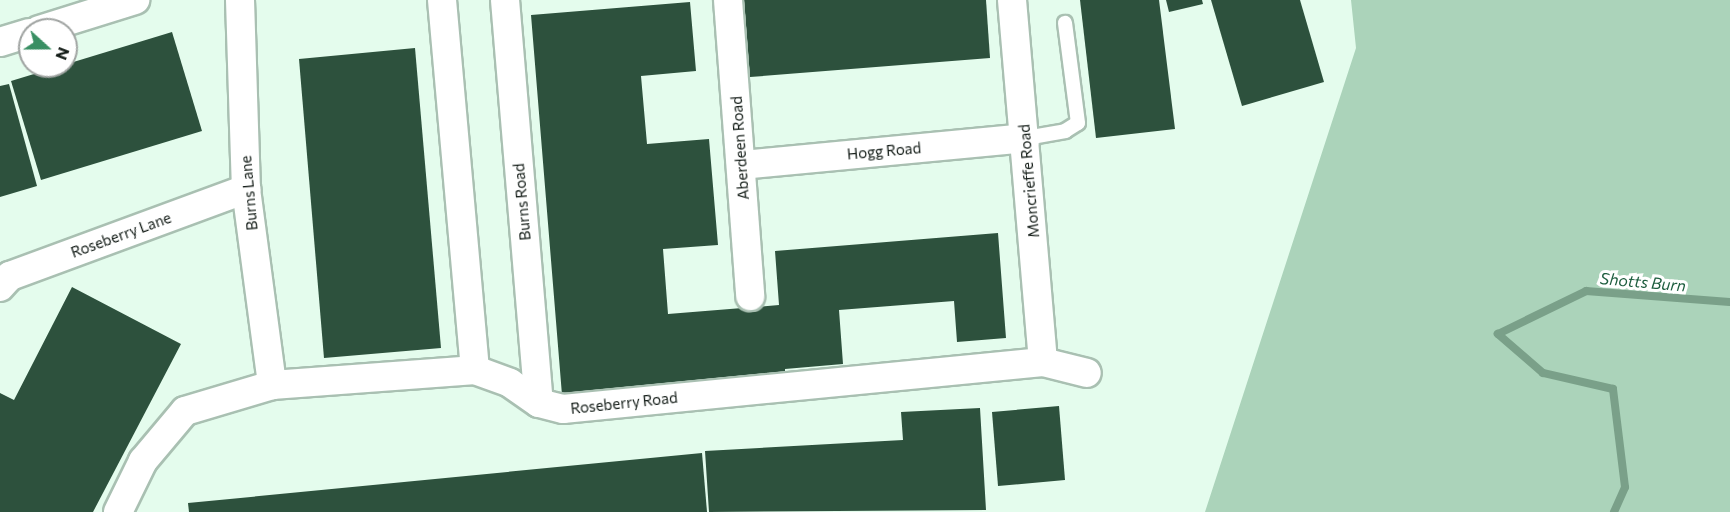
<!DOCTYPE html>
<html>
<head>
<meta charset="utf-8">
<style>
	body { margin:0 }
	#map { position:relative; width:1730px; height:512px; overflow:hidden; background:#e4fced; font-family:Commissioner,sans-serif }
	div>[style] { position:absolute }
	.forest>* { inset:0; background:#abd3ba }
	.stream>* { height:8px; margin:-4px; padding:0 4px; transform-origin:4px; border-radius:4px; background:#7aa089 }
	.building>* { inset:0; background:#2d513d }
	.roads { filter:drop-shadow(2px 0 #a9c0b2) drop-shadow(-2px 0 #a9c0b2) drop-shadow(0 2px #a9c0b2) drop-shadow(0 -2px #a9c0b2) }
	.lane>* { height:14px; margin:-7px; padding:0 7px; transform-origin:7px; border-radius:7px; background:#fff }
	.street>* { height:28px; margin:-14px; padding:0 14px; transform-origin:14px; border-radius:14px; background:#fff }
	span { translate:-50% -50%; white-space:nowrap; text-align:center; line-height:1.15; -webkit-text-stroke:6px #fff; paint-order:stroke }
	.street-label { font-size:15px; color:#121b16 }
	.water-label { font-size:16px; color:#1e5e3f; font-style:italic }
	.north { position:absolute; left:18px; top:18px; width:60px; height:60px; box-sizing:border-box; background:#fff; border:2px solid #a0a4a2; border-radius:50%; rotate:111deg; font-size:16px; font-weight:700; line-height:24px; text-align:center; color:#121b16 }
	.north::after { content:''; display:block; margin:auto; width:21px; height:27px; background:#398f63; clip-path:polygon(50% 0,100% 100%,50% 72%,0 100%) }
</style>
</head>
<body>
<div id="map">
	<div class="forest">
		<div style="clip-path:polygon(1351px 0,1730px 0,1730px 512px,1205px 512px,1356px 48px)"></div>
	</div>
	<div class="stream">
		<div style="left:1614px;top:512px;width:27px;rotate:-66deg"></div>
		<div style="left:1625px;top:487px;width:99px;rotate:-97deg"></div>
		<div style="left:1613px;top:389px;width:72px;rotate:-167.1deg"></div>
		<div style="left:1543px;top:373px;width:60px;rotate:-139.1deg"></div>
		<div style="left:1498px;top:334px;width:98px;rotate:-26deg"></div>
		<div style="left:1586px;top:291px;width:144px;rotate:4.4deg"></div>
	</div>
	<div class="building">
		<div style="clip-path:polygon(744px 0,986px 0,990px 58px,750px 77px)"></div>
		<div style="clip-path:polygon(1080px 0,1159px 0,1175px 129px,1096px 138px)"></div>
		<div style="clip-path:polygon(1166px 0,1202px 0,1203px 4px,1169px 12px)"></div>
		<div style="clip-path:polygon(1211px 0,1300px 0,1324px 82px,1242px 106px)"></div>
		<div style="clip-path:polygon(690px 2px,696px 71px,641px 76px,647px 144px,709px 139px,718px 245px,663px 249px,668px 314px,779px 305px,775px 251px,998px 233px,1006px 338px,957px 342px,954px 301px,839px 310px,843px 364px,785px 369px,785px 376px,562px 395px,531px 15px)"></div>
		<div style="clip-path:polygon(172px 32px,202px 131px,41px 180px,11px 81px)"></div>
		<div style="clip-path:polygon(415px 48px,441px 348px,324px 358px,299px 59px)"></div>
		<div style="clip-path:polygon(9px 84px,37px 186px,0 197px,0 86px)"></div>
		<div style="clip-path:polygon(72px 287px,181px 344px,93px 512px,0 512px,0 393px,14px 400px)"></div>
		<div style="clip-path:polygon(1059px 406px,1065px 480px,998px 486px,992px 412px)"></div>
		<div style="clip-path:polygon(980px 408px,986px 510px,709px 512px,705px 451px,903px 440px,901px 412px)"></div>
		<div style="clip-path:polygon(702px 453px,707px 512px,189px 512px,188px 503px)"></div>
	</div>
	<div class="roads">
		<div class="lane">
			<div style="left:1026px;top:138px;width:40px;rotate:-10deg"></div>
			<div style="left:1065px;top:131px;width:15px;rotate:-32deg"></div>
			<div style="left:1078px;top:123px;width:101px;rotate:-97.4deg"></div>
		</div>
		<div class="street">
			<div style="left:240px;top:0;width:189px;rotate:88.2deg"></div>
			<div style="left:246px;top:189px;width:198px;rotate:82.4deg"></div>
			<div style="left:442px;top:0;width:371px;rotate:84.9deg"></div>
			<div style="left:505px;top:0;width:404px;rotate:85.2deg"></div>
			<div style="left:728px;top:0;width:297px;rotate:85.7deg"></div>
			<div style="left:1012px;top:0;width:363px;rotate:85.1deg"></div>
			<div style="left:39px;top:30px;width:101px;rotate:-17.4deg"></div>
			<div style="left:0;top:42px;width:31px;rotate:-17deg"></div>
			<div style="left:741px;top:165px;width:286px;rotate:-5.4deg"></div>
			<div style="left:0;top:287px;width:15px;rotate:-48deg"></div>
			<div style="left:10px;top:276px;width:252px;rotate:-20.2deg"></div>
			<div style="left:118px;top:512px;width:57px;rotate:-63.9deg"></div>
			<div style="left:143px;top:461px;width:65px;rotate:-50deg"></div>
			<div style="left:185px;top:411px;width:91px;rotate:-16.6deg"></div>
			<div style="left:272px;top:385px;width:204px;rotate:-4.2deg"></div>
			<div style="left:475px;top:370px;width:37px;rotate:20deg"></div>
			<div style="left:510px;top:383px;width:35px;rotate:35deg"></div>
			<div style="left:539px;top:403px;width:25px;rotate:14deg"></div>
			<div style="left:563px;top:409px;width:482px;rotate:-5.6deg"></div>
			<div style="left:1043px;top:362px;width:45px;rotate:14deg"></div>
		</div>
	</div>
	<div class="street-label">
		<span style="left:740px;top:148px;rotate:-94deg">Aberdeen Road</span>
		<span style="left:884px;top:151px;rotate:-5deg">Hogg Road</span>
		<span style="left:1029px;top:181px;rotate:-95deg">Moncrieffe Road</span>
		<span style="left:249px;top:193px;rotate:-95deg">Burns Lane</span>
		<span style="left:522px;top:202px;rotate:-95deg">Burns Road</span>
		<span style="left:121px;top:235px;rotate:-20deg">Roseberry Lane</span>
		<span style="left:624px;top:403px;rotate:-6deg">Roseberry Road</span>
	</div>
	<div class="water-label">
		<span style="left:1643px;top:282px;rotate:5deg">Shotts Burn</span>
	</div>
	<div class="north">N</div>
</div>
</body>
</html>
